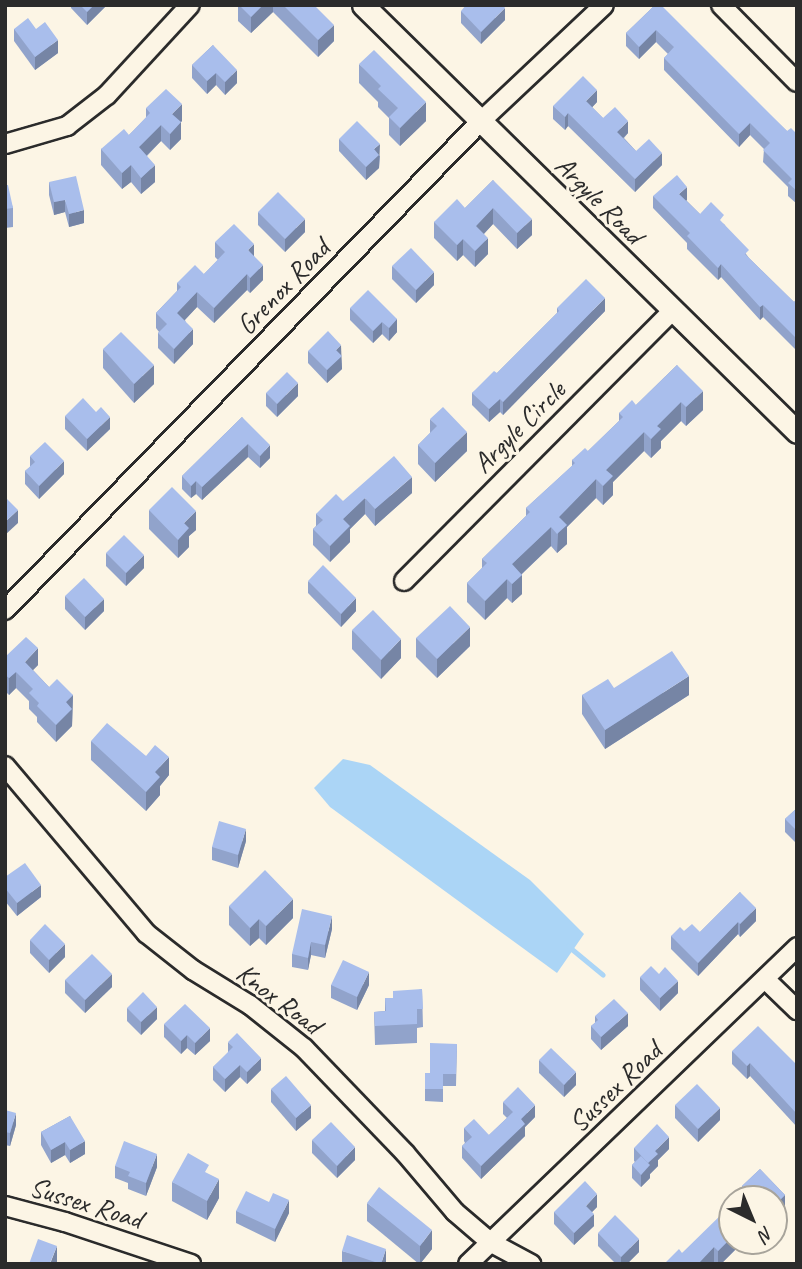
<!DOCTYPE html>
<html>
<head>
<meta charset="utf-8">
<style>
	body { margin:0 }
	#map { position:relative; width:802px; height:1269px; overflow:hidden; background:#fcf5e5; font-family:Caveat,sans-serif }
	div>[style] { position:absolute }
	.water>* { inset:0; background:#abd5f6 }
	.stream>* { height:5px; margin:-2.5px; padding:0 2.5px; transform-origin:2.5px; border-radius:2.5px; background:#abd5f6 }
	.roads { filter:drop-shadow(2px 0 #2b2b2b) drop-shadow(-2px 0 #2b2b2b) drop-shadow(0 2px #2b2b2b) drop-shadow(0 -2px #2b2b2b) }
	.minor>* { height:18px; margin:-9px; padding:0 9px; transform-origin:9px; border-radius:9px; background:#fcf5e5 }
	.tertiary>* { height:21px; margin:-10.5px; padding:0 10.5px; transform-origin:10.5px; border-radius:10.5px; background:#fcf5e5 }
	.wall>* { inset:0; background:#91a3cb }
	.shaded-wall>* { inset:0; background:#7685a5 }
	.building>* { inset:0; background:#a9beec }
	span { translate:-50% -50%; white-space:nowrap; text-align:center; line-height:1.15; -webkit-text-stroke:6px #fcf5e5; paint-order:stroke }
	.street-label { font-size:28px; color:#2b2b2b }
	.frame { position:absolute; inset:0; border:7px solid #2b2b2b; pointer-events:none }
	.north { position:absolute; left:718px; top:1185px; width:70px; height:70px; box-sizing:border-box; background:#fcf5e5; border:2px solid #a8a49b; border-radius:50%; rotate:137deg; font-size:19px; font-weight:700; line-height:28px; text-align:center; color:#2b2b2b }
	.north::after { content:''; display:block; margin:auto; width:24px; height:32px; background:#2b2b2b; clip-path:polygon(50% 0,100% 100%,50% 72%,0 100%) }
</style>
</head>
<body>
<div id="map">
	<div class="water">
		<div style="clip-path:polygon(343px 759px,370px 765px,530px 880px,584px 934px,557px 973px,330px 807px,314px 788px)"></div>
	</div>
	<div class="stream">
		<div style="left:568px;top:946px;width:45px;rotate:39.6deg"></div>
	</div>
	<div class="roads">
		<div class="minor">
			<div style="left:721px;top:5px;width:108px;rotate:45.4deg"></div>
			<div style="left:5px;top:144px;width:65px;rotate:-16.2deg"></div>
			<div style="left:67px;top:126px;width:51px;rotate:-37.8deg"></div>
			<div style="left:107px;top:95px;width:122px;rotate:-47.3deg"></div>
			<div style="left:404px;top:581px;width:380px;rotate:-45.2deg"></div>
			<div style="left:5px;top:610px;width:681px;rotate:-45.77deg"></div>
			<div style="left:480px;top:122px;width:170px;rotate:-43.3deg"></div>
			<div style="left:5px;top:766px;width:219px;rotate:49.8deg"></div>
			<div style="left:146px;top:933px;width:60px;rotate:38.2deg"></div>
			<div style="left:193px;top:970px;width:67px;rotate:31.6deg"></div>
			<div style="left:250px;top:1005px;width:69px;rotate:38.5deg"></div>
			<div style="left:304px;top:1048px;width:146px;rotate:46.1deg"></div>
			<div style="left:405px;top:1153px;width:77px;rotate:49.7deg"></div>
			<div style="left:455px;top:1212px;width:46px;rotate:40.6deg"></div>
			<div style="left:490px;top:1242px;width:47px;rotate:28.2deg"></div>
			<div style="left:765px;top:979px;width:45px;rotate:44.1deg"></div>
			<div style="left:5px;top:1206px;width:62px;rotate:14.9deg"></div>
			<div style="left:65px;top:1222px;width:133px;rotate:18.4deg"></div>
			<div style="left:468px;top:1264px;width:457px;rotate:-43.9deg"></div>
		</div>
		<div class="tertiary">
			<div style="left:363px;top:5px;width:609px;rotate:44.53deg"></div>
		</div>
	</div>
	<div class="wall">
		<div style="clip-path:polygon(71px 5px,107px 5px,87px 25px,71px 8px)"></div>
		<div style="clip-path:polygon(238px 5px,314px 5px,334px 41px,318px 57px,273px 12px,251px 33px,238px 21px)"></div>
		<div style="clip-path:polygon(655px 5px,787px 131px,797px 134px,797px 204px,788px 196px,788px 187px,763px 162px,764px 149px,750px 135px,739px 147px,664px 70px,664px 58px,668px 54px,656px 42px,639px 59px,626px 46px,626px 33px)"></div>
		<div style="clip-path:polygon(461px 11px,505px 20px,481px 44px,461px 23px)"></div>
		<div style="clip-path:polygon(14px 29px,36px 29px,58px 53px,35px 70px,14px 41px)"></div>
		<div style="clip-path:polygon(213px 45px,237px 83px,225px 95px,216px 85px,207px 94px,192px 78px,192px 65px)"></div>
		<div style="clip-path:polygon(359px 64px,426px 121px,400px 146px,389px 135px,389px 118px,378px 107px,378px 102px,359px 83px)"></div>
		<div style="clip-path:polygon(597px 102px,592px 107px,603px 118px,628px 133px,624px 138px,636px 151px,662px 165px,635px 192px,568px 126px,565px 130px,553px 119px,553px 106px)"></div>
		<div style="clip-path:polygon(146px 108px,182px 121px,181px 122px,181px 139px,170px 150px,161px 141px,147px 156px,155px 182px,141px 194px,131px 182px,122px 189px,101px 165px,101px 149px,129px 135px,146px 118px)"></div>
		<div style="clip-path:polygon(339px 139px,380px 156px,379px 168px,366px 180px,339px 151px)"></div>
		<div style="clip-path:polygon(493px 180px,532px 235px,517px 249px,493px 224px,484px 234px,488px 254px,475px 267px,463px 255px,457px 261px,434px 238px,434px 222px,465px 208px)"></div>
		<div style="clip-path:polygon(49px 182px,84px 223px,69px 227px,65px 212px,54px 215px,49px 195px)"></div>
		<div style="clip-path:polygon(5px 185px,13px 208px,13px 227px,5px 228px)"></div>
		<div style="clip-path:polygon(653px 196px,687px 200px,686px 200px,700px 214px,724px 224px,749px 258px,794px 302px,797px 299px,797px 351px,763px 317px,760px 320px,721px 277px,718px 280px,687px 249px,687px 243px,653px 208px)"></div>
		<div style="clip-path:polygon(258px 212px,305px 232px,285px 252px,258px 225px)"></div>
		<div style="clip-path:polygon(215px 242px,254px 256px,263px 280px,250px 293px,247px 290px,214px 323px,197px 307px,185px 320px,193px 344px,174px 364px,158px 348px,158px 333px,159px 332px,156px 328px,156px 313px,177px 291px,177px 283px,204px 274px,218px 260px,215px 257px)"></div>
		<div style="clip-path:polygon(392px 266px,434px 285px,416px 303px,392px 279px)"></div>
		<div style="clip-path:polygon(350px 308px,397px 319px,397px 332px,389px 341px,382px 334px,373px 343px,350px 320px)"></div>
		<div style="clip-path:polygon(557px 308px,605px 311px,503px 415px,500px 412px,489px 422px,472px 405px,472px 393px,497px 373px,557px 313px)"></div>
		<div style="clip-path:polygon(103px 349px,154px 384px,134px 403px,103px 368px)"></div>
		<div style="clip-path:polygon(308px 351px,341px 356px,342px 369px,327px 383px,308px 363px)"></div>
		<div style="clip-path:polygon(677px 365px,703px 410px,686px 426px,681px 421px,661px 441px,661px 448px,651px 458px,644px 451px,613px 482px,613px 495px,603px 505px,596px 498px,567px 527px,567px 544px,557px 553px,551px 546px,522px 574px,522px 594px,512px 603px,507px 598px,485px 620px,467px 602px,467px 583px,482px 568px,482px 559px,526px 516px,526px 508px,572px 466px,572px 460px,588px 451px,619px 421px,619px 413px,636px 405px)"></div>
		<div style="clip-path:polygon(266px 393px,298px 396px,277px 417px,266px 406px)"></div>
		<div style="clip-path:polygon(65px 416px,110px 429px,87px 451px,65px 429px)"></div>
		<div style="clip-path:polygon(242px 417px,270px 458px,260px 468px,248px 457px,202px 500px,196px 494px,191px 498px,182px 489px,182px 476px)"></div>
		<div style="clip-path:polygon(430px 419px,467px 451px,435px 482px,418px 464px,418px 445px,430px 433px)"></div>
		<div style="clip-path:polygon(30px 456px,64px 474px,39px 499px,25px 484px,25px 471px,30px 467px)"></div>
		<div style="clip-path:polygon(412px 493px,375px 526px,365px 514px,350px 529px,350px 542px,330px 562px,313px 545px,313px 529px,316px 526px,316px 514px,343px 501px)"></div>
		<div style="clip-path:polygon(149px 510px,196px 530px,189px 536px,189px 547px,178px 558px,149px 529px)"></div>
		<div style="clip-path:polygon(106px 553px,144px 568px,126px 586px,106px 566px)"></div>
		<div style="clip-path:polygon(308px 581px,356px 611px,341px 627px,308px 593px)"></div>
		<div style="clip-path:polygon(65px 596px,104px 611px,85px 630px,65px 609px)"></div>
		<div style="clip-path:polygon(352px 630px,401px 658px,381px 679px,352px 649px)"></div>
		<div style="clip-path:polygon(416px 638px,470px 646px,437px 678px,416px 657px)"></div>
		<div style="clip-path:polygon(5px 657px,38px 665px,33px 670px,49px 687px,73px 695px,72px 726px,56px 742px,37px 722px,37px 717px,29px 709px,29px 701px,16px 688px,9px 695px,5px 691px)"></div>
		<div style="clip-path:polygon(614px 688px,689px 695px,605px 749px,582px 714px,582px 695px)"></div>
		<div style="clip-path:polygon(91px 741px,146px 756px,169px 775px,160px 786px,160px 795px,146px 811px,91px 760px)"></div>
		<div style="clip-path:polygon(797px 808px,797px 844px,785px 832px,785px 819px)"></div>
		<div style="clip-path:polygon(246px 841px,238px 868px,212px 860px,212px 847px)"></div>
		<div style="clip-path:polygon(5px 877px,41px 897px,17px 916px,5px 901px)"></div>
		<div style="clip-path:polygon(740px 892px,756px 921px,740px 937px,738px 934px,698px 976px,671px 949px,671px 936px,684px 931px,700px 932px)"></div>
		<div style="clip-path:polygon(229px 906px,293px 918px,266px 945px,259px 938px,250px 946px,229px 925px)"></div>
		<div style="clip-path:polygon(332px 929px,325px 958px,311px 955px,308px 970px,292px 967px,292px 954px)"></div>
		<div style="clip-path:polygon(30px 940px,65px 957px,49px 973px,30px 953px)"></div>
		<div style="clip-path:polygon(640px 977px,678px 993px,660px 1011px,640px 990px)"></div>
		<div style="clip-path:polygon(65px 980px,112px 987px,85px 1013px,65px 993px)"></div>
		<div style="clip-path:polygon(331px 985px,369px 985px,357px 1010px,331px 998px)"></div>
		<div style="clip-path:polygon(422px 989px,423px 1027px,417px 1028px,417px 1043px,375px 1045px,374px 1012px,385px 1011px,385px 998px,393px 998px)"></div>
		<div style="clip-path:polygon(127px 1008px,157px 1019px,141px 1035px,127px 1021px)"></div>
		<div style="clip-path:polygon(595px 1016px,628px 1026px,601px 1050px,591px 1039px,591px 1026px,595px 1023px)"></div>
		<div style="clip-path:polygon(164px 1024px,210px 1041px,195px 1055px,187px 1048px,181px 1054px,164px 1037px)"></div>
		<div style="clip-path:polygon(228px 1042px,261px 1070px,247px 1084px,240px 1077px,225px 1092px,213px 1080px,213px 1067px,228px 1053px)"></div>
		<div style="clip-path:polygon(457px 1044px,456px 1086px,443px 1086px,443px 1102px,425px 1101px,425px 1073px,430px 1073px)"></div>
		<div style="clip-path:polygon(732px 1051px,797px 1065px,797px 1127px,750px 1076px,747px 1079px,732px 1064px)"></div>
		<div style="clip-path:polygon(539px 1060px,576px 1085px,564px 1097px,539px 1073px)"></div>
		<div style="clip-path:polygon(271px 1089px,311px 1118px,296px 1131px,271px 1102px)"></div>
		<div style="clip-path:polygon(503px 1102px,535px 1117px,525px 1127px,525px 1136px,481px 1179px,462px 1158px,462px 1146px,465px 1143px,464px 1141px,464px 1128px,489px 1135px,507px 1118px,503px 1114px)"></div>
		<div style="clip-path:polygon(675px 1105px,720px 1120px,698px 1142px,675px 1118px)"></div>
		<div style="clip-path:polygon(5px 1110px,16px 1125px,10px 1146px,5px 1145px)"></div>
		<div style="clip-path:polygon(70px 1116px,85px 1154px,70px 1163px,65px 1155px,51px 1163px,41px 1145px,41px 1132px)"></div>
		<div style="clip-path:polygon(312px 1140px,355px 1160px,337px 1178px,312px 1153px)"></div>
		<div style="clip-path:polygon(634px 1148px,669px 1149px,658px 1160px,658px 1166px,650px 1174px,650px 1178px,641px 1187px,632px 1178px,632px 1165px,635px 1162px,634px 1161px)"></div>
		<div style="clip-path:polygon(115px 1166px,157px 1167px,146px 1196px,128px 1189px,128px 1183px,115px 1178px)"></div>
		<div style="clip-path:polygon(760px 1169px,785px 1195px,785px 1208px,774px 1219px,774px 1199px,742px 1199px,742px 1186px)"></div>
		<div style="clip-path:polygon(172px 1182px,219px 1198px,207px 1220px,172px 1201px)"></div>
		<div style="clip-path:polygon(269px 1202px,289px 1213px,275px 1242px,236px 1223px,236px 1211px)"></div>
		<div style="clip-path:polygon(367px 1203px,432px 1249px,420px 1264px,419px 1264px,367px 1221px)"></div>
		<div style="clip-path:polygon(597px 1207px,592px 1212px,594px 1226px,574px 1245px,554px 1224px,554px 1212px)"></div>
		<div style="clip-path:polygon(598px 1233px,639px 1252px,627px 1264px,616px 1264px,598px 1246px)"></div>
		<div style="clip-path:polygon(732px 1241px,744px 1241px,721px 1264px,665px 1264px,665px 1263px,682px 1253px)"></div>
		<div style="clip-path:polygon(342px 1251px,386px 1262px,385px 1264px,342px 1264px)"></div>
	</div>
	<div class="shaded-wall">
		<div style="clip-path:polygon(94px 5px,107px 5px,87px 25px,87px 12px)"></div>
		<div style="clip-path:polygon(263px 5px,273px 5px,273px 12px,251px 33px,251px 17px)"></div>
		<div style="clip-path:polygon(505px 8px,505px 20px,481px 44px,481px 32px)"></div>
		<div style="clip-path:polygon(334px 25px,334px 41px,318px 57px,318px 40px)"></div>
		<div style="clip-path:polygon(656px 30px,656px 42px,639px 59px,639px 47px)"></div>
		<div style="clip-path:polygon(58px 40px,58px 53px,35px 70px,35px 57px)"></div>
		<div style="clip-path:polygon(237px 70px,237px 83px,225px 95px,225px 82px)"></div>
		<div style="clip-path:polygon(216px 73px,216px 85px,207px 94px,207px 81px)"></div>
		<div style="clip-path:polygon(597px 90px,597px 102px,586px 114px,586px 101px)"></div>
		<div style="clip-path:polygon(426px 102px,426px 121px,400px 146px,400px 128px)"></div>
		<div style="clip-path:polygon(182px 104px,182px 121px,172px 130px,172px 114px)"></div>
		<div style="clip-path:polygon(568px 113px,568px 126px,565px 130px,565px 117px)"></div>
		<div style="clip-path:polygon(628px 121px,628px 133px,617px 144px,617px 132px)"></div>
		<div style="clip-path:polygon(181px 122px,181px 139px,170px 150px,170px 134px)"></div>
		<div style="clip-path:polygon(750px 123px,750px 135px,739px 147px,739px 134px)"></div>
		<div style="clip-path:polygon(161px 125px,161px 141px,139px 163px,139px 147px)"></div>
		<div style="clip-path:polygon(380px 144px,379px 168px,366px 180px,366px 167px,374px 149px)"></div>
		<div style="clip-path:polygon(662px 153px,662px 165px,635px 192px,635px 179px)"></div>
		<div style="clip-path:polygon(131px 165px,131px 182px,122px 189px,122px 173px)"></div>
		<div style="clip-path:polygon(155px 165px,155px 182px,141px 194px,141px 178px)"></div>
		<div style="clip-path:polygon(687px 187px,687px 200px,679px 207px,679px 194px)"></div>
		<div style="clip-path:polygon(65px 200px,65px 212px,54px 215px,54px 202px)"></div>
		<div style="clip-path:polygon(493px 208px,493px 224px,476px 242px,476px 226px)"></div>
		<div style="clip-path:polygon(84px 210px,84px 223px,69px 227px,69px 214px)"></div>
		<div style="clip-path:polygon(305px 219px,305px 232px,285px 252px,285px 239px)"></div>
		<div style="clip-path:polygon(532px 219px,532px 235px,517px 249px,517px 233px)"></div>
		<div style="clip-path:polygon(488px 238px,488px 254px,475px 267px,475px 251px)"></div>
		<div style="clip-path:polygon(463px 239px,463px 255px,457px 261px,457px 245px)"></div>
		<div style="clip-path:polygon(254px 244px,254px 259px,248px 250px)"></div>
		<div style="clip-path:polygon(721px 264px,721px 277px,718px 280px,718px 268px)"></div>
		<div style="clip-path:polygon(263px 265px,263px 280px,250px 293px,250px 278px)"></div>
		<div style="clip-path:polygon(434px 272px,434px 285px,416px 303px,416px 290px)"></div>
		<div style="clip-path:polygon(247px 274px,247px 290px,214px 323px,214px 308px)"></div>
		<div style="clip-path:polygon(197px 292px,197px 307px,177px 328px,177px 313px)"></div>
		<div style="clip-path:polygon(605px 298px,605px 311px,503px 415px,503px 402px)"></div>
		<div style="clip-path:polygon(763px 305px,763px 317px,760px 320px,760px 307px)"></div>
		<div style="clip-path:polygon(397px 319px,397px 332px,389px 341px,389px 328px)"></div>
		<div style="clip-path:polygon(382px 322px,382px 334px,373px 343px,373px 331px)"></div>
		<div style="clip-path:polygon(193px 329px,193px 344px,174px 364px,174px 349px)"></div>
		<div style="clip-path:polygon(341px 345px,342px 369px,327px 383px,327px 370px,336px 350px)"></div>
		<div style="clip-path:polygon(154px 365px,154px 384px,134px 403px,134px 384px)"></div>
		<div style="clip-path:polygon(298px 383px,298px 396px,277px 417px,277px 404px)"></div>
		<div style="clip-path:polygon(703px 391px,703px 410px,686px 426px,686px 407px)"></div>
		<div style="clip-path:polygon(500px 399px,500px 412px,489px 422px,489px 409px)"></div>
		<div style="clip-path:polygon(681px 402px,681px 421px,661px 441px,661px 448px,651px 458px,651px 439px,657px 426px)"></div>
		<div style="clip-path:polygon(110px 417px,110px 429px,87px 451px,87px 439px)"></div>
		<div style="clip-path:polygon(467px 432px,467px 451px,435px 482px,435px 463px)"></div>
		<div style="clip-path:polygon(644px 432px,644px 451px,613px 482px,613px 495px,603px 505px,603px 486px,606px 470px)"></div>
		<div style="clip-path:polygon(248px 444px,248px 457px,202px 500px,202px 487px)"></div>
		<div style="clip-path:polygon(270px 445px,270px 458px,260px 468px,260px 456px)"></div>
		<div style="clip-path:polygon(64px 461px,64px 474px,39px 499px,39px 486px)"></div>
		<div style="clip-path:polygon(412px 477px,412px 493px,375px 526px,375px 509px)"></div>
		<div style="clip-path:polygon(596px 479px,596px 498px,567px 527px,567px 544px,557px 553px,559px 517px)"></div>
		<div style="clip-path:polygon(196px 481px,196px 494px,191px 498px,191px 486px)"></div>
		<div style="clip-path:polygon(365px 498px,365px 514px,350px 529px,350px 542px,330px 562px,330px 546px,343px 519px)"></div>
		<div style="clip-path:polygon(18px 510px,18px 523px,5px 535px,5px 522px)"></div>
		<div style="clip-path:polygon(196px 511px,196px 530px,189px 536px,189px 547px,178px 558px,178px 540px,184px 523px)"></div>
		<div style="clip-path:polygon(551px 527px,551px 546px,512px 583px,512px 564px)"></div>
		<div style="clip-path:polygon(144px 555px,144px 568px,126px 586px,126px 573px)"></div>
		<div style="clip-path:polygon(522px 575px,522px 594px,512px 603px,512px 584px)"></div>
		<div style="clip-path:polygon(507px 579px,507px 598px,485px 620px,485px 601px)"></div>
		<div style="clip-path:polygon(356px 598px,356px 611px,341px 627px,341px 614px)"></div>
		<div style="clip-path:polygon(104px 599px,104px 611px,85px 630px,85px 617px)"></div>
		<div style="clip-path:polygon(470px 627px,470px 646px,437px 678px,437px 659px)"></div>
		<div style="clip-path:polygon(401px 639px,401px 658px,381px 679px,381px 660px)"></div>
		<div style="clip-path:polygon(38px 648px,38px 665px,25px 678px,25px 662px)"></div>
		<div style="clip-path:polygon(16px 672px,16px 688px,9px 695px,9px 678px)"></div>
		<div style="clip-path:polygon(689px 676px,689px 695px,605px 749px,605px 730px)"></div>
		<div style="clip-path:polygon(73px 695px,72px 726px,56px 742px,56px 725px,66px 702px)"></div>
		<div style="clip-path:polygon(169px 757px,169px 775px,160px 786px,160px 795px,146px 811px,146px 792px,155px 772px)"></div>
		<div style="clip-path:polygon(246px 829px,246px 841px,238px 868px,238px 855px)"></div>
		<div style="clip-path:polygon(41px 885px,41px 897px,17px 916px,17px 903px)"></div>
		<div style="clip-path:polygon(293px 899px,293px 918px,266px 945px,266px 926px)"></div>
		<div style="clip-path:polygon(756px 908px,756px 921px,740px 937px,740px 924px)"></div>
		<div style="clip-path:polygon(332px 916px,332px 929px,325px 958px,325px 945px)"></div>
		<div style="clip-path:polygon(259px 919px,259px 938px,250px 946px,250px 928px)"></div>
		<div style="clip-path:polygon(738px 922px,738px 934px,698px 976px,698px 963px)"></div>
		<div style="clip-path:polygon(311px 942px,311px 955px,308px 970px,308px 958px)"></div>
		<div style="clip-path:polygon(65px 944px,65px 957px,49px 973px,49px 960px)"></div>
		<div style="clip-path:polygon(369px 972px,369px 985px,357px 1010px,357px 997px)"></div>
		<div style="clip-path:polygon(112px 974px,112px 987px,85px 1013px,85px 1000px)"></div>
		<div style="clip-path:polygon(678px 981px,678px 993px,660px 1011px,660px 998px)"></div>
		<div style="clip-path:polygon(157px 1007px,157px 1019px,141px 1035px,141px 1022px)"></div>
		<div style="clip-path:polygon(628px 1013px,628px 1026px,601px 1050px,601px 1037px)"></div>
		<div style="clip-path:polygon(210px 1028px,210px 1041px,195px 1055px,195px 1043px)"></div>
		<div style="clip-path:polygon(187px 1035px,187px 1048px,181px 1054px,181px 1041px)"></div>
		<div style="clip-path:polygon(261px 1058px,261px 1070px,247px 1084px,247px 1072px)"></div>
		<div style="clip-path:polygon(750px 1063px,750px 1076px,747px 1079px,747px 1066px)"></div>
		<div style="clip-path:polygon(240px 1065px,240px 1077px,225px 1092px,225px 1079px)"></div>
		<div style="clip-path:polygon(576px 1072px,576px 1085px,564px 1097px,564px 1085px)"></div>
		<div style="clip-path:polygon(311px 1105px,311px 1118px,296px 1131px,296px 1118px)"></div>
		<div style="clip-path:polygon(535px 1105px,535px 1117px,525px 1127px,525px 1136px,481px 1179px,481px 1166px,521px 1119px)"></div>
		<div style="clip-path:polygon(720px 1108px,720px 1120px,698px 1142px,698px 1129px)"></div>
		<div style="clip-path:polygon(16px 1113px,16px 1125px,10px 1146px,10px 1133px)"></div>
		<div style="clip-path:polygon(669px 1137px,669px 1149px,658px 1160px,658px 1166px,650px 1174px,650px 1178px,641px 1187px,641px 1175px,655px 1151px)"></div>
		<div style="clip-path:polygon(85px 1141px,85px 1154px,70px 1163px,70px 1150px)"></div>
		<div style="clip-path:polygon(65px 1142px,65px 1155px,51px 1163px,51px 1150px)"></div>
		<div style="clip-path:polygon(355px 1147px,355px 1160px,337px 1178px,337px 1166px)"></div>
		<div style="clip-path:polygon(157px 1154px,157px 1167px,146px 1196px,146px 1183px)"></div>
		<div style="clip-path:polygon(219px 1179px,219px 1198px,207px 1220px,207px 1201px)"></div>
		<div style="clip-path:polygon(597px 1194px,597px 1207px,586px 1218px,586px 1206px)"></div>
		<div style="clip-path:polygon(785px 1195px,785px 1208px,774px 1219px,774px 1206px)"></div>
		<div style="clip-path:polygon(289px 1200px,289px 1213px,275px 1242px,275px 1229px)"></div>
		<div style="clip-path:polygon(594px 1214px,594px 1226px,574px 1245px,574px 1233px)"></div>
		<div style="clip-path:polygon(432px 1230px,432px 1249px,420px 1264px,420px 1246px)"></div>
		<div style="clip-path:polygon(732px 1237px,732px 1241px,744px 1241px,721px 1264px,718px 1264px,718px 1251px)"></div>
		<div style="clip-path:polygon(639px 1239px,639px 1252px,627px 1264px,621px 1264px,621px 1257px)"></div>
		<div style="clip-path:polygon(57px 1246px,57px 1264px,50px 1264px)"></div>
		<div style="clip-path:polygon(714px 1247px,714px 1263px,698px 1264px)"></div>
		<div style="clip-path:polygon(386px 1249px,386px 1262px,385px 1264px,381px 1264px)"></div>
	</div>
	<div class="building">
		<div style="clip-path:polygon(80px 5px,94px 5px,87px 12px)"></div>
		<div style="clip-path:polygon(239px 5px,263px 5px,251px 17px)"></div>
		<div style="clip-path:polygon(283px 5px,314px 5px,334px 25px,318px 40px)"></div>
		<div style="clip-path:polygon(466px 5px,503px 5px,505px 8px,481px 32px,461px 11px)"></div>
		<div style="clip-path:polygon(655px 5px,661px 5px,787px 131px,791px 128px,797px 134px,797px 191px,788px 183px,792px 179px,763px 150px,770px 143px,750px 123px,739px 134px,664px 58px,674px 47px,656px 30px,639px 47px,626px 33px)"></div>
		<div style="clip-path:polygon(28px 18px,36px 29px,45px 22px,58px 40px,35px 57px,14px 29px)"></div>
		<div style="clip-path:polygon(213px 45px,237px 70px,225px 82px,216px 73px,207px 81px,192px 65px)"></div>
		<div style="clip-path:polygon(374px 50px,426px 102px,400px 128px,389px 117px,398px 108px,378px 89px,381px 86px,359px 64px)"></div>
		<div style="clip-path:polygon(583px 76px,597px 90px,586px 101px,603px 118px,615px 107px,628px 121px,617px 132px,636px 151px,649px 139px,662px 153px,635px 179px,568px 113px,565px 117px,553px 106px)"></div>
		<div style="clip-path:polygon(166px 89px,182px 104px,172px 114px,181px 122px,170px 134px,161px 125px,139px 147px,155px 165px,141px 178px,131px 165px,122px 173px,101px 149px,124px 129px,129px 135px,150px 113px,146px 108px)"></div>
		<div style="clip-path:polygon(357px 121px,380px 144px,374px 149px,379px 155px,366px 167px,339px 139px)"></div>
		<div style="clip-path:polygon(677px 175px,687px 187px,679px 194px,700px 214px,711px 202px,724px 215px,720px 220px,749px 250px,745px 254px,794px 302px,797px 299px,797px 339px,763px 305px,760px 307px,721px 264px,718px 268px,687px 236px,690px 233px,653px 196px)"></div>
		<div style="clip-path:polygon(76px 176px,84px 210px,69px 214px,65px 200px,54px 202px,49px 182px)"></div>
		<div style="clip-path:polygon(493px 180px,532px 219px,517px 233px,493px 208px,476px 226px,488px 238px,475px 251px,463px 239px,457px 245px,434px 222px,457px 199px,465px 208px)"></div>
		<div style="clip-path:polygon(5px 185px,8px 185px,13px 208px,5px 209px)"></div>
		<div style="clip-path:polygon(278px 192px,305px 219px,285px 239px,258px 212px)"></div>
		<div style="clip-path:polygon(234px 224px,254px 244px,248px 250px,263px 265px,250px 278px,247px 274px,214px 308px,197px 292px,177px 313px,193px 329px,174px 349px,158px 333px,167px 324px,156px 313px,181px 287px,177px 283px,195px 265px,204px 274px,225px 252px,215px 242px)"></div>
		<div style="clip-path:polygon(411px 248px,434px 272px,416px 290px,392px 266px)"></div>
		<div style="clip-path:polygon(586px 279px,605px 298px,503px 402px,500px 399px,489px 409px,472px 393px,494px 371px,497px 373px,559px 311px,557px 308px)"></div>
		<div style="clip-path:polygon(368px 290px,397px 319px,389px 328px,382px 322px,373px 331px,350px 308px)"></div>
		<div style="clip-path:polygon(328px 331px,341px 345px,336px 350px,342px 356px,327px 370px,308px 351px)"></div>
		<div style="clip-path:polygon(121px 332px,154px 365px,134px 384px,103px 349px)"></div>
		<div style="clip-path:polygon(677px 365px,703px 391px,686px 407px,681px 402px,657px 426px,661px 429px,651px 439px,644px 432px,606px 470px,613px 476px,603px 486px,596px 479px,559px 517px,567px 525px,557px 534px,551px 527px,512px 564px,522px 575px,512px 584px,507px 579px,485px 601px,467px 583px,487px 563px,482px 559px,530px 512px,526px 508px,575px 463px,572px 460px,585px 448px,588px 451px,623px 417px,619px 413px,632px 400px,636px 405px)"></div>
		<div style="clip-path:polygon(287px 372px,298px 383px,277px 404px,266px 393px)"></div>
		<div style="clip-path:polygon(83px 398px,96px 412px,101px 407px,110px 417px,87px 439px,65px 416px)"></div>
		<div style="clip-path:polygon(443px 407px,467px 432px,435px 463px,418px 445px,437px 426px,430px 419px)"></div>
		<div style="clip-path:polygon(242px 417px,270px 445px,260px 456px,248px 444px,202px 487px,196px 481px,191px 486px,182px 476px)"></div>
		<div style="clip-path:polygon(45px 442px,64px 461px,39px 486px,25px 471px,35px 462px,30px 456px)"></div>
		<div style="clip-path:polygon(394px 456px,412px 477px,375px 509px,365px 498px,343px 519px,350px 526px,330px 546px,313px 529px,323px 520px,316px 514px,336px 494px,343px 501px)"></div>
		<div style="clip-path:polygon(172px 487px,196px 511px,184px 523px,189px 528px,178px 540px,149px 510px)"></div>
		<div style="clip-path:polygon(5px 497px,18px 510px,5px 522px)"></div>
		<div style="clip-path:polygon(124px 535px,144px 555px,126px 573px,106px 553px)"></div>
		<div style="clip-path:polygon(323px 565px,356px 598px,341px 614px,308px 581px)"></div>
		<div style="clip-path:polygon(84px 578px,104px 599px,85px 617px,65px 596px)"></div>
		<div style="clip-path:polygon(450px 606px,470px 627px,437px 659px,416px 638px)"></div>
		<div style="clip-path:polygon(373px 610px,401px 639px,381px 660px,352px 630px)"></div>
		<div style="clip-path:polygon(26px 637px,38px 648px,25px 662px,49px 687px,57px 679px,73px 695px,66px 702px,72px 709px,56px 725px,37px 706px,39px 703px,29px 693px,33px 689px,16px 672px,9px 678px,5px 675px,5px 657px)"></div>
		<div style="clip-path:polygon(672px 651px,689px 676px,605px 730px,582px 695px,608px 679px,614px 688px)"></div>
		<div style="clip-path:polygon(107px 723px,146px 756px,155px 745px,169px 757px,155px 772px,160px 777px,146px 792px,91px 741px)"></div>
		<div style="clip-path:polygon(797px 808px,797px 831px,785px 819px)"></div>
		<div style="clip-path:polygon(219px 821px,246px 829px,238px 855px,212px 847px)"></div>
		<div style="clip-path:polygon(25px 863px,41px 885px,17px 903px,5px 888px,5px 877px)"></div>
		<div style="clip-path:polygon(265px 870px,293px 899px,266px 926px,259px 919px,250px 928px,229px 906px)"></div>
		<div style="clip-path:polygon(740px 892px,756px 908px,740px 924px,738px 922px,698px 963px,671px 936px,680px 927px,684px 931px,692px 924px,700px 932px)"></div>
		<div style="clip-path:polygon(302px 909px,332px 916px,325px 945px,311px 942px,308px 958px,292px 954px)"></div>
		<div style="clip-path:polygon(45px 924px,65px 944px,49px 960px,30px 940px)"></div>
		<div style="clip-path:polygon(92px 954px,112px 974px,85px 1000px,65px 980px)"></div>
		<div style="clip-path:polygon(343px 960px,369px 972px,357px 997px,331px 985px)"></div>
		<div style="clip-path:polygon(651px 966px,659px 974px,665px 967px,678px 981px,660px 998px,640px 977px)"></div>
		<div style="clip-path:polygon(422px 989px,423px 1009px,417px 1009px,417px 1024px,375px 1026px,374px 1012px,386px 1011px,385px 998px,393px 998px,393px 991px)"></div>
		<div style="clip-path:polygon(143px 992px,157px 1007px,141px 1022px,127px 1008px)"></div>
		<div style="clip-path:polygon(614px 999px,628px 1013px,601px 1037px,591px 1026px,598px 1020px,595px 1016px)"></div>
		<div style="clip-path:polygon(185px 1004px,210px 1028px,195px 1043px,187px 1035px,181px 1041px,164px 1024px)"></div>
		<div style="clip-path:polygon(758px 1026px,797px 1065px,797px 1114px,750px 1063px,747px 1066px,732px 1051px)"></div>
		<div style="clip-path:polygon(237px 1033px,261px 1058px,247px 1072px,240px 1065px,225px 1079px,213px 1067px,233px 1047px,228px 1042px)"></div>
		<div style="clip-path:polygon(430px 1043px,457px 1044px,456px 1074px,443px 1074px,443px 1089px,425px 1089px,425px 1073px,430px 1073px)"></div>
		<div style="clip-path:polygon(551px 1048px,576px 1072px,564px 1085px,539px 1060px)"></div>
		<div style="clip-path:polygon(286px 1076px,311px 1105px,296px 1118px,271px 1089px)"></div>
		<div style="clip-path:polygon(697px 1084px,720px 1108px,698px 1129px,675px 1105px)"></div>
		<div style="clip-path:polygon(518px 1087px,535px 1105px,521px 1119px,525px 1124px,481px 1166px,462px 1146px,472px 1137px,464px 1128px,474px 1119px,489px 1135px,513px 1112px,503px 1102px)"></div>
		<div style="clip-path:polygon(5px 1110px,16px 1113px,10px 1133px,5px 1132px)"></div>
		<div style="clip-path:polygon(70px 1116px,85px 1141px,70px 1150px,65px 1142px,51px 1150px,41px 1132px)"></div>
		<div style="clip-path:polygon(331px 1122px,355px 1147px,337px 1166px,312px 1140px)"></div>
		<div style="clip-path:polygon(657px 1124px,669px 1137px,655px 1151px,658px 1154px,648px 1163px,634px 1148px)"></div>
		<div style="clip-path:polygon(124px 1141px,157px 1154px,146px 1183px,128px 1176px,130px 1172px,115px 1166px)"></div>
		<div style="clip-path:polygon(188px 1153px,209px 1165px,205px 1172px,219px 1179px,207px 1201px,172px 1182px)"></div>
		<div style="clip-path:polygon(641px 1156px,650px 1165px,641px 1175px,632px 1165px)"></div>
		<div style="clip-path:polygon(760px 1169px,785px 1195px,774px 1206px,774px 1199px,755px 1199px,742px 1186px)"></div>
		<div style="clip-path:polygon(585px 1181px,597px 1194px,586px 1206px,594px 1214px,574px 1233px,554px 1212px)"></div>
		<div style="clip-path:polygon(379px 1187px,432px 1230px,420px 1246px,367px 1203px)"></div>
		<div style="clip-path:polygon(246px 1191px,269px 1202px,273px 1193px,289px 1200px,275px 1229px,236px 1211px)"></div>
		<div style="clip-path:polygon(728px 1208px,732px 1212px,732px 1237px,718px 1251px,714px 1247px,698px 1264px,666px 1264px,665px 1263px,679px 1249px,682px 1253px)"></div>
		<div style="clip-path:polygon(615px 1215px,639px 1239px,621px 1257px,598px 1233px)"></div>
		<div style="clip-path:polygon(347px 1235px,386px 1249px,381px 1264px,342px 1251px)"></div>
		<div style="clip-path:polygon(38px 1239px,57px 1246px,50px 1263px,53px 1264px,29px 1264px)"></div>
	</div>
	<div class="street-label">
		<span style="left:599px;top:200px;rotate:45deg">Argyle Road</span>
		<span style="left:283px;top:287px;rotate:-46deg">Grenox Road</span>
		<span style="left:519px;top:427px;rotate:-45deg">Argyle Circle</span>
		<span style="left:279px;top:999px;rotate:37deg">Knox Road</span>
		<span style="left:615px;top:1087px;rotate:-44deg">Sussex Road</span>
		<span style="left:86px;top:1203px;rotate:17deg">Sussex Road</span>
	</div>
	<div class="frame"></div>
	<div class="north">N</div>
</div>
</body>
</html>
